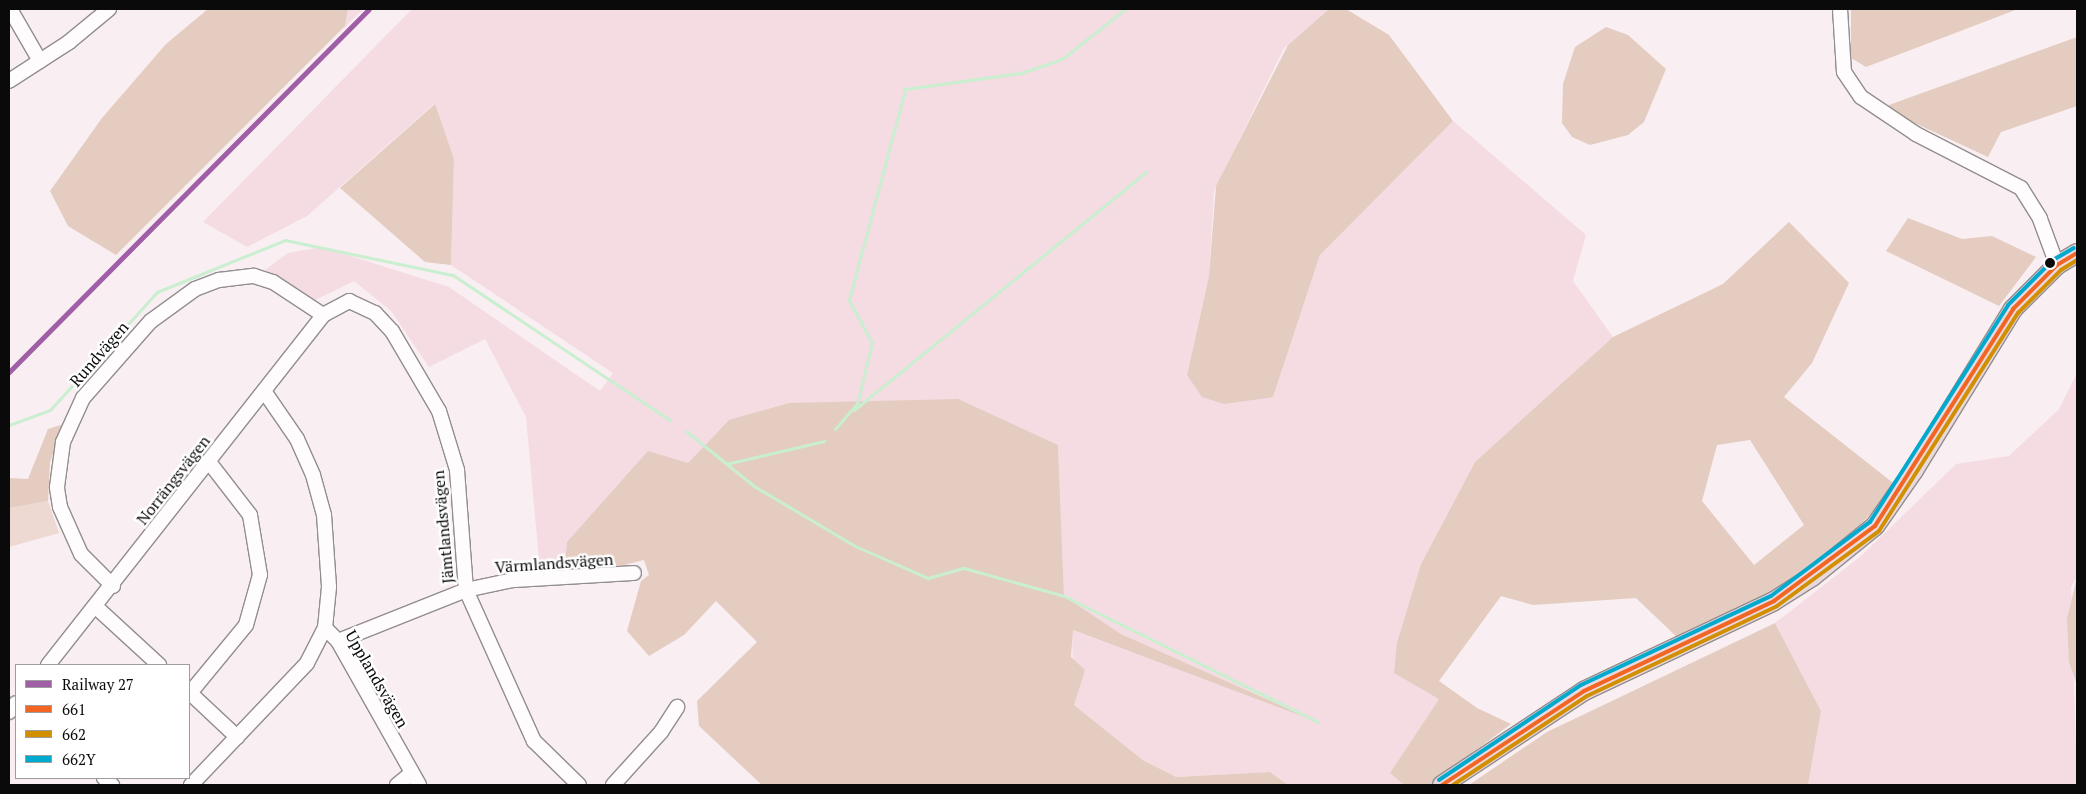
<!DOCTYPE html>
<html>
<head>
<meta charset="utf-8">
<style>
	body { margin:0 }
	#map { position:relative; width:2086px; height:794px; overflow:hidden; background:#f9eef1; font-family:"PT Serif",serif }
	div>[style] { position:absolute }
	.farmland>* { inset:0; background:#f4dce2 }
	.green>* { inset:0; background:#edd9d2 }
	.forest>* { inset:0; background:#e4ccc1 }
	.stream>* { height:3px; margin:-1.5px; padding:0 1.5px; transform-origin:1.5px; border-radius:1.5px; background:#c9efd0 }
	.roads { filter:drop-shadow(1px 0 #928d8e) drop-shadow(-1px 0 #928d8e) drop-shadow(0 1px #928d8e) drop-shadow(0 -1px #928d8e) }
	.minor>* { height:14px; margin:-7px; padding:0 7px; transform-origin:7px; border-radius:7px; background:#fefcfd }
	.major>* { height:18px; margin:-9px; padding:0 9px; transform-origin:9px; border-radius:9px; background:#e9d9df }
	.bus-1>* { height:4px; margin:-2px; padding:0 2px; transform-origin:2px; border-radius:2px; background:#f26522 }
	.bus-2>* { height:4px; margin:-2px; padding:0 2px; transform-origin:2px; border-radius:2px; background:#d38f02 }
	.bus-3>* { height:4px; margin:-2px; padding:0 2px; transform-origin:2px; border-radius:2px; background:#00a9ce }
	.rail-1>* { height:5px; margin:-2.5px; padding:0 2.5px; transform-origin:2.5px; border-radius:2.5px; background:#a05ea6 }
	.dots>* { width:14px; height:14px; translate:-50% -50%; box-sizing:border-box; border:2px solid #fff; border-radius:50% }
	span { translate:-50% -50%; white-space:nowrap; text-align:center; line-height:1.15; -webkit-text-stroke:5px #fff; paint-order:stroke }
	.street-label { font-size:16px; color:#0a0a0a }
	.frame { position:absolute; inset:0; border:10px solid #0a0a0a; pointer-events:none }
	.legend { position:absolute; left:15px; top:664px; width:175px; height:115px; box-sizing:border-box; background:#fff; border:1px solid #9d9d9d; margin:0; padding:6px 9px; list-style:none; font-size:15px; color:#0a0a0a }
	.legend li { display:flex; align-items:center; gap:10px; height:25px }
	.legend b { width:25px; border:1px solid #9d9d9d }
</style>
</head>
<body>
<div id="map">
	<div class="farmland">
		<div style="clip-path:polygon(348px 9px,363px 9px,344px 28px)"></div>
		<div style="clip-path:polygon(412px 9px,1329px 9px,1284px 48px,1214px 191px,1209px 276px,1187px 375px,1273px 397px,1320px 255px,1453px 121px,1586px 235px,1573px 281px,1613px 337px,1475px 462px,1421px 564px,1439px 699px,1390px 773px,1404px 785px,1288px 785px,1270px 772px,1172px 777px,1144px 761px,1074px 705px,1072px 630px,1307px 717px,1121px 634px,1064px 596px,1058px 445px,729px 420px,688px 463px,567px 542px,565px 569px,540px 571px,526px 417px,485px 339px,429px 367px,391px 311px,354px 281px,315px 300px,265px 270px,288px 253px,322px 247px,449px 287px,600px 391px,613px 373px,451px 265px,454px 159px,434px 104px,307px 216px,247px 247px,203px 222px)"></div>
		<div style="clip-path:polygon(2077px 373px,2077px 577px,2071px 587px,2077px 785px,1808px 785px,1821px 711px,1775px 623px,1861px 556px,1956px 464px,2009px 456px,2059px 409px)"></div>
	</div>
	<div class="green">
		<div style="clip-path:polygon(48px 501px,59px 533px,9px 547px,9px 508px)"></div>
	</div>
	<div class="forest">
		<div style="clip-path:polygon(208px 9px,348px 9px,345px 26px,116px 255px,68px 226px,50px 191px,102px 118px,166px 44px)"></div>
		<div style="clip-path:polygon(1329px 9px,1346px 9px,1389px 35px,1453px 121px,1320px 255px,1273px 397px,1224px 404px,1202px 397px,1187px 375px,1209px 276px,1216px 186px,1288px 45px)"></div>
		<div style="clip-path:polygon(1851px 9px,2018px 9px,1866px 67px,1851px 58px)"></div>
		<div style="clip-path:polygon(1606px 27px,1628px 35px,1666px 69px,1644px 122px,1628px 135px,1590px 145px,1572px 137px,1562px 123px,1563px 84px,1575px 47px)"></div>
		<div style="clip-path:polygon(2077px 37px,2077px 106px,2001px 132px,1988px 157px,1893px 113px,1889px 105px)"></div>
		<div style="clip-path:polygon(435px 104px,454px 159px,451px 265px,425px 262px,340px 188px)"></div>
		<div style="clip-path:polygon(1908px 218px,1962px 239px,1992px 236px,2036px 257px,1999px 306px,1886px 251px)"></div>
		<div style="clip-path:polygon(evenodd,1789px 222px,1849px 283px,1812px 363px,1784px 397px,1897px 486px,1843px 543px,1773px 595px,1680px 640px,1636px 598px,1533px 605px,1501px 596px,1439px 681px,1477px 708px,1511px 724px,1429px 785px,1404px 785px,1390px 773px,1439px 699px,1394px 673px,1397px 643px,1421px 564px,1475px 462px,1613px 337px,1723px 284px,1789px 222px,1750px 440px,1804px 525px,1754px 565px,1702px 501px,1717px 445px,1750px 440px)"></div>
		<div style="clip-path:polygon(958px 399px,1058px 445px,1064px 596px,1121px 634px,1318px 722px,1073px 630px,1071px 657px,1085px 670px,1074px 705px,1144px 761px,1176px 777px,1270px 772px,1288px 785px,762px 785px,699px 726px,697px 701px,757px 642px,716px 601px,684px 635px,649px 656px,627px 631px,641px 581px,649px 575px,644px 560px,616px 567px,565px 565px,567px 542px,648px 451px,688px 463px,729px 420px,789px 403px)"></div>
		<div style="clip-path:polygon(64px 424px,50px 462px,48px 501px,9px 508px,9px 478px,28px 479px,48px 429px)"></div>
		<div style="clip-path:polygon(2077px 577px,2077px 685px,2069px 662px,2067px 619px)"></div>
		<div style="clip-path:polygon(1775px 623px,1821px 711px,1808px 785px,1469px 785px,1547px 732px)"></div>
	</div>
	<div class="stream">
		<div style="left:854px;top:410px;width:377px;rotate:-39.2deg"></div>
		<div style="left:9px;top:425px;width:44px;rotate:-20.1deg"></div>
		<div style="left:50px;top:410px;width:159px;rotate:-47.8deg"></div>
		<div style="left:157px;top:292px;width:138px;rotate:-22.1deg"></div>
		<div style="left:285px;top:240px;width:172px;rotate:11.8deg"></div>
		<div style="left:453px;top:275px;width:261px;rotate:33.8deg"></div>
		<div style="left:835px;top:429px;width:33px;rotate:-49deg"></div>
		<div style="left:857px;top:404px;width:63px;rotate:-76.2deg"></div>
		<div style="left:872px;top:343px;width:49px;rotate:-118.1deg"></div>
		<div style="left:849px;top:300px;width:218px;rotate:-75.1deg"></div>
		<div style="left:905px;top:89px;width:117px;rotate:-7.9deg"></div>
		<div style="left:1021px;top:73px;width:43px;rotate:-18.9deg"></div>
		<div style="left:1062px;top:59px;width:80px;rotate:-38.4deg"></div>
		<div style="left:686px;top:431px;width:87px;rotate:39deg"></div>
		<div style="left:754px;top:486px;width:117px;rotate:30.7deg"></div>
		<div style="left:855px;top:546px;width:80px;rotate:23.7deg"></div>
		<div style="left:928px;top:578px;width:37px;rotate:-16deg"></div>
		<div style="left:964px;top:568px;width:104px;rotate:15.6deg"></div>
		<div style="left:1064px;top:596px;width:284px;rotate:26.4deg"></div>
		<div style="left:726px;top:464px;width:101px;rotate:-13.2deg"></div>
	</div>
	<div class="roads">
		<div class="minor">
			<div style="left:10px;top:9px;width:60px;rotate:60deg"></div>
			<div style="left:1840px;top:9px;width:63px;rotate:86.4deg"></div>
			<div style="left:1844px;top:72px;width:30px;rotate:56deg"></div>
			<div style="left:1861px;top:97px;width:66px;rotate:33.9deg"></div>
			<div style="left:1916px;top:134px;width:118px;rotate:27.2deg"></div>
			<div style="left:2021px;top:188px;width:36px;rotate:58deg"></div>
			<div style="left:2040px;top:219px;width:49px;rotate:69.7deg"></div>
			<div style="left:9px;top:81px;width:72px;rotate:-33deg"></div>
			<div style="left:69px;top:42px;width:52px;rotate:-39.5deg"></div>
			<div style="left:264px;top:391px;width:58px;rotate:55.5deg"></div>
			<div style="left:297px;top:439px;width:39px;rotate:66deg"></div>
			<div style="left:313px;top:475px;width:41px;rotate:74.6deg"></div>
			<div style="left:324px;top:515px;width:72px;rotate:86deg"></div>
			<div style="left:329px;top:587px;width:41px;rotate:95.6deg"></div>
			<div style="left:325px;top:628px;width:18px;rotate:45deg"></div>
			<div style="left:338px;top:641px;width:165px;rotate:60.6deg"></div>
			<div style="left:113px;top:586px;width:45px;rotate:-135deg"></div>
			<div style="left:81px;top:554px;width:51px;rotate:-114.1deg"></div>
			<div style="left:60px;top:507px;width:20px;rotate:-99deg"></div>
			<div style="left:57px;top:487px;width:45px;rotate:-82.4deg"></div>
			<div style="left:63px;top:442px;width:48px;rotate:-65.6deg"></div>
			<div style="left:83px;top:398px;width:103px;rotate:-48.6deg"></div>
			<div style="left:151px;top:321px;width:54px;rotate:-36deg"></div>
			<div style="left:195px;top:289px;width:26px;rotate:-21deg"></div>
			<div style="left:219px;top:280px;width:35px;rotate:-7deg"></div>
			<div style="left:254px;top:276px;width:20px;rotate:18deg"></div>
			<div style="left:273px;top:282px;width:60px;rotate:33.4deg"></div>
			<div style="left:96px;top:607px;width:86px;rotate:42.6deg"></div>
			<div style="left:338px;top:641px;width:138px;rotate:-21.7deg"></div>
			<div style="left:466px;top:590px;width:48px;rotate:-12deg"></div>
			<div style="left:513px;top:580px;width:121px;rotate:-3.3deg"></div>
			<div style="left:48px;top:665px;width:445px;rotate:-51.8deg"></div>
			<div style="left:323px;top:315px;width:30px;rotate:-28deg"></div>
			<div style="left:349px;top:301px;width:29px;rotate:25deg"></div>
			<div style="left:375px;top:313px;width:25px;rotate:47deg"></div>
			<div style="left:392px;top:331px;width:93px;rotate:59.6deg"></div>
			<div style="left:439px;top:411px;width:62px;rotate:73deg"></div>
			<div style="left:457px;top:470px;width:120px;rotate:85.7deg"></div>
			<div style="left:466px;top:590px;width:166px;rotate:65.8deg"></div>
			<div style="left:534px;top:741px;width:63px;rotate:44.4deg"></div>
			<div style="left:189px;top:692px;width:66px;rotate:43.2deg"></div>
			<div style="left:190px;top:693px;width:88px;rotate:-50.5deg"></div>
			<div style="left:246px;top:625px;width:52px;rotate:-74.4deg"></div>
			<div style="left:260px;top:575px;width:61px;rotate:-99.5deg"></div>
			<div style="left:250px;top:515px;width:67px;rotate:-127.7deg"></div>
			<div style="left:9px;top:712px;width:11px;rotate:-52deg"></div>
			<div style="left:104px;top:778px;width:11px;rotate:41deg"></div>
			<div style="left:191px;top:785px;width:168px;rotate:-46.4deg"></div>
			<div style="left:307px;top:663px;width:39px;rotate:-63deg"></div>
			<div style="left:397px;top:785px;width:19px;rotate:-39deg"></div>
			<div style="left:613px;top:785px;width:72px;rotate:-47.8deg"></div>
			<div style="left:661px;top:732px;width:30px;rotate:-57deg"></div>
		</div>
		<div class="major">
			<div style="left:1442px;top:785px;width:170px;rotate:-33.5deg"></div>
			<div style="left:1584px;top:691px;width:210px;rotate:-25.3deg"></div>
			<div style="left:1774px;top:601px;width:45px;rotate:-32.3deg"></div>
			<div style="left:1812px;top:577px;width:81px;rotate:-39deg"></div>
			<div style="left:1875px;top:526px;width:68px;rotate:-55.1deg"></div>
			<div style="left:1914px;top:470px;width:189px;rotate:-58.4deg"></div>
			<div style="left:2013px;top:309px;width:62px;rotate:-45deg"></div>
			<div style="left:2057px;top:265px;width:23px;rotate:-31deg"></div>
		</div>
	</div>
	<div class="bus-1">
		<div style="left:1442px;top:785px;width:170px;rotate:-33.5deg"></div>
		<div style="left:1584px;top:691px;width:210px;rotate:-25.3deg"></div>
		<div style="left:1774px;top:601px;width:126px;rotate:-36.6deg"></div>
		<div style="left:1875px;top:526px;width:257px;rotate:-57.5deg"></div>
		<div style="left:2013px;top:309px;width:62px;rotate:-45deg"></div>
		<div style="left:2057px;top:265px;width:23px;rotate:-31deg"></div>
	</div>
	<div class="bus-2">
		<div style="left:1453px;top:785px;width:161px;rotate:-33.6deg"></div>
		<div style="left:1587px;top:696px;width:210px;rotate:-25.3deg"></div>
		<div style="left:1777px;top:606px;width:127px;rotate:-36.3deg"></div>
		<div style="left:1879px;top:531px;width:259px;rotate:-57.5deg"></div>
		<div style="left:2018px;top:313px;width:61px;rotate:-45deg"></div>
		<div style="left:2061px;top:270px;width:19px;rotate:-32deg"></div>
	</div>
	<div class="bus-3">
		<div style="left:1439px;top:780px;width:171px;rotate:-33.8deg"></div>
		<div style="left:1581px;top:685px;width:210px;rotate:-25.1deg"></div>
		<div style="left:1771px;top:596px;width:124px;rotate:-36.8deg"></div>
		<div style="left:1870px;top:522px;width:257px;rotate:-57.5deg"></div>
		<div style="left:2008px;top:305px;width:64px;rotate:-45deg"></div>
		<div style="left:2053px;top:260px;width:24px;rotate:-30deg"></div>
	</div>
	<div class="rail-1">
		<div style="left:9px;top:372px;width:511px;rotate:-45.24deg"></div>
	</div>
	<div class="dots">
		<div style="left:2050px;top:263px;background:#0a0a0a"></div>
	</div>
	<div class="street-label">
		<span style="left:99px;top:354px;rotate:-49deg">Rundvägen</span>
		<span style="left:173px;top:480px;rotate:-52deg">Norrängsvägen</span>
		<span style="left:443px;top:527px;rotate:-95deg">Jämtlandsvägen</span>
		<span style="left:554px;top:563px;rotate:-4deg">Värmlandsvägen</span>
		<span style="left:377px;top:679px;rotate:60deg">Upplandsvägen</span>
	</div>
	<div class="frame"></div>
	<ul class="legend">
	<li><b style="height:6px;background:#a05ea6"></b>Railway 27</li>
	<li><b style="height:6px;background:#f26522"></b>661</li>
	<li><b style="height:6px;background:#d38f02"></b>662</li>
	<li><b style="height:6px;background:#00a9ce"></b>662Y</li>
	</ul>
</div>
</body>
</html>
